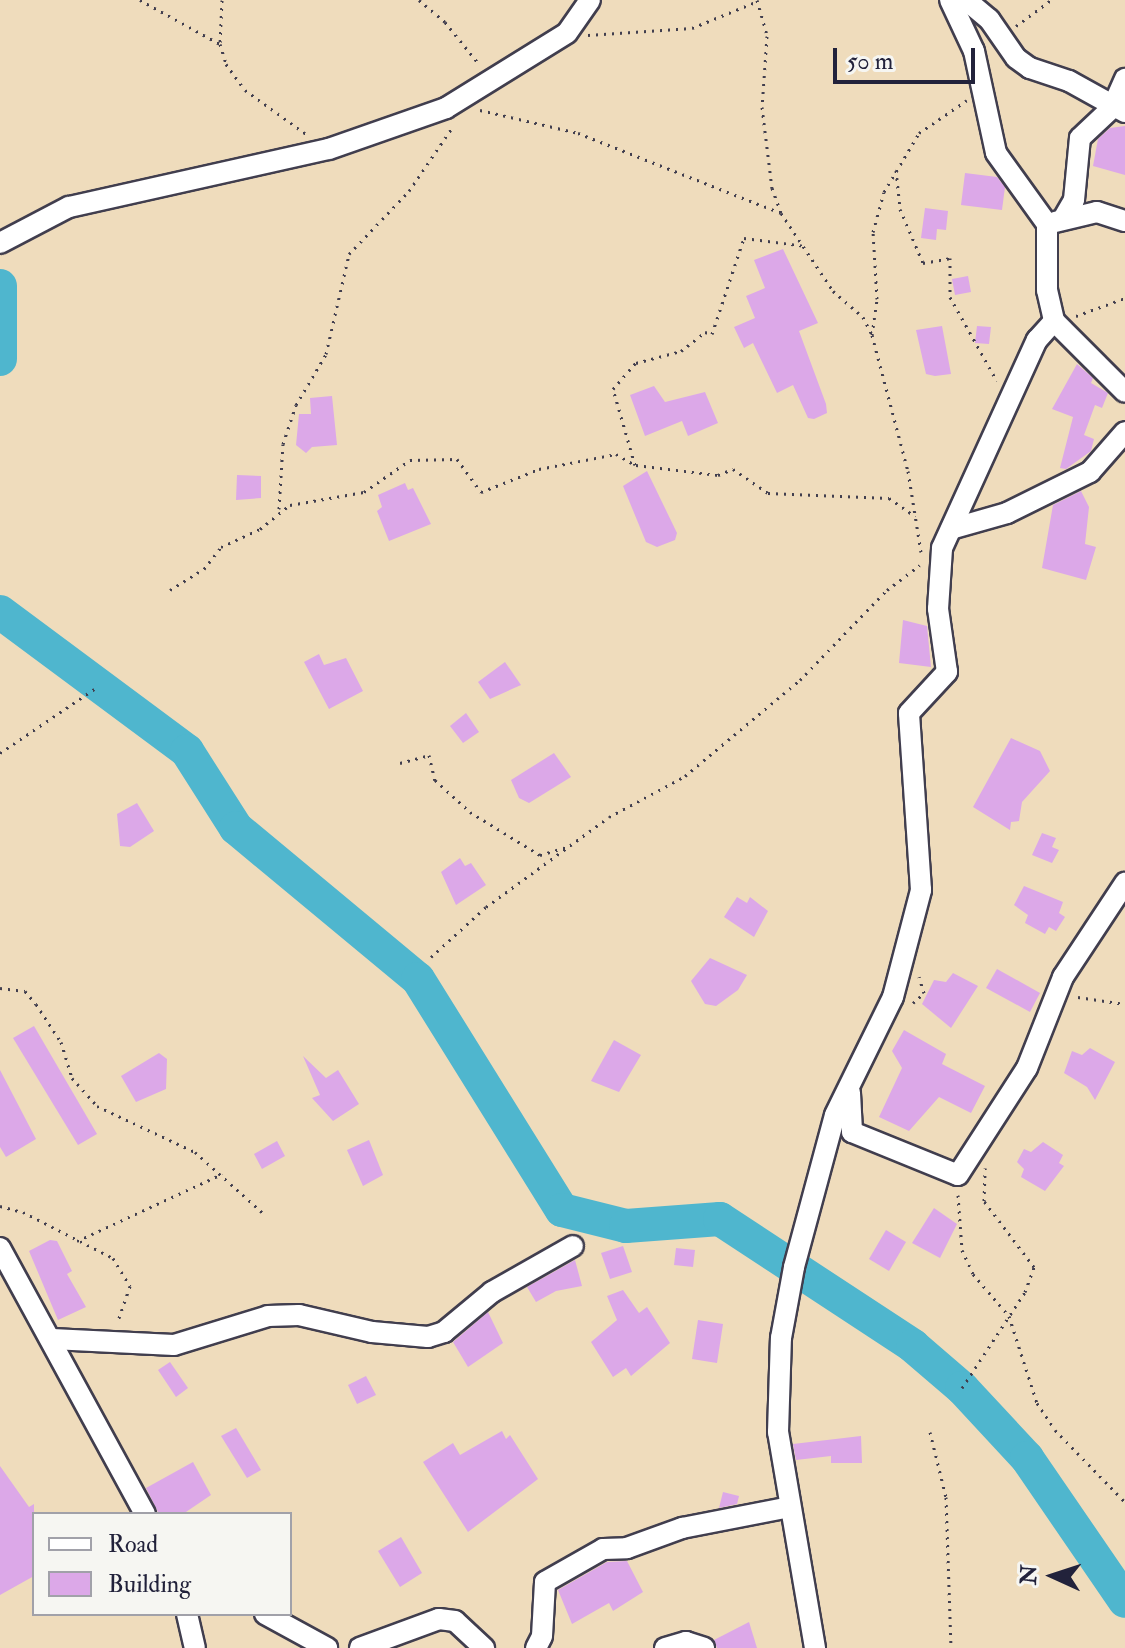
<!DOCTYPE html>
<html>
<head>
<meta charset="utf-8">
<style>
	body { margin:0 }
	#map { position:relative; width:1125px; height:1648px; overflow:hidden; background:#efdcbc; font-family:"IM FELL Double Pica",serif }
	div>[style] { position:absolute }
	.river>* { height:34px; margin:-17px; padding:0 17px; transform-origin:17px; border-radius:17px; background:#4fb6ce }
	.building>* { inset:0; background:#dca8e8 }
	.path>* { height:3px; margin-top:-1.5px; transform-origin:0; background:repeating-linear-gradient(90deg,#413e4e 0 2px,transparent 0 8px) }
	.roads { filter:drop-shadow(2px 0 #413e4e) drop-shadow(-2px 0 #413e4e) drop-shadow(0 2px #413e4e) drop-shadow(0 -2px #413e4e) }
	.minor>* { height:20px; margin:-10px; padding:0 10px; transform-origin:10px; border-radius:10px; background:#fff }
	span { translate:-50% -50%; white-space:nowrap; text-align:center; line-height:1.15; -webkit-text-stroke:8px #f6f6f2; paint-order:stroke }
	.legend { position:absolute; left:32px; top:1512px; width:260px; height:104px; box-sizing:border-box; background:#f6f6f2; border:2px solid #a1a1a9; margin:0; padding:10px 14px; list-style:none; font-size:24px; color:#22223b }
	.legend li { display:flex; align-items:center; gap:16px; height:40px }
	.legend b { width:40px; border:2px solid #a1a1a9 }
	.north { position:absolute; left:1013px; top:1536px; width:80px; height:80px; -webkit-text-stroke:6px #f6f6f2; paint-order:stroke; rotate:273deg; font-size:22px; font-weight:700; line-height:32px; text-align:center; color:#22223b }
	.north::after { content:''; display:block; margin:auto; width:28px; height:36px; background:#22223b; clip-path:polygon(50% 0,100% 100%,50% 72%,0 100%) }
	.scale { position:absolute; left:833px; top:48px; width:142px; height:36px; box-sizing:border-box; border:4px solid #22223b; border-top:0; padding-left:10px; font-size:24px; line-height:28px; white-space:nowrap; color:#22223b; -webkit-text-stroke:6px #f6f6f2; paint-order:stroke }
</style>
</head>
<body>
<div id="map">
	<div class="river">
		<div style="left:0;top:286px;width:73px;rotate:90deg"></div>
		<div style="left:0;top:612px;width:233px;rotate:36.6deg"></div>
		<div style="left:187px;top:751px;width:91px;rotate:57.5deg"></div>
		<div style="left:236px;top:828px;width:236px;rotate:39.7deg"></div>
		<div style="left:418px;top:979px;width:272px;rotate:58.1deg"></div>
		<div style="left:562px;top:1210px;width:66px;rotate:14deg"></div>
		<div style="left:626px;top:1226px;width:94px;rotate:-4.3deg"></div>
		<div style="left:720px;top:1219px;width:231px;rotate:33.3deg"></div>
		<div style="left:913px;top:1346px;width:65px;rotate:40.6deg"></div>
		<div style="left:962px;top:1388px;width:96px;rotate:47.1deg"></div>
		<div style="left:1027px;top:1458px;width:173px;rotate:55.6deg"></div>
	</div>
	<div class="building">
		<div style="clip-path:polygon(1125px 126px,1125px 175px,1093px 166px,1098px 139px,1110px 128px)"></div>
		<div style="clip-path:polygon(965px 173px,997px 177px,1005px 187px,1002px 210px,961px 205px)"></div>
		<div style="clip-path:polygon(925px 208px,948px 211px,946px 230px,937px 229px,936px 240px,921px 238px)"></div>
		<div style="clip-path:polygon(783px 249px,818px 323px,799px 331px,826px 404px,827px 413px,814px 419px,808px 418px,793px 385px,777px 393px,753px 343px,744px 348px,734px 327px,755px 318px,746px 296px,765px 288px,754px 260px)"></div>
		<div style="clip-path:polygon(968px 276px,971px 292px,955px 295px,952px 279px)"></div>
		<div style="clip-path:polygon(942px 326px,951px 374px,935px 376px,926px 374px,916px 330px)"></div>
		<div style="clip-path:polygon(977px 326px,991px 327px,989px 344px,975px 343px)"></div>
		<div style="clip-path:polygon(1077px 364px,1093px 378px,1091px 383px,1108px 393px,1102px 408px,1095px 405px,1084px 435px,1094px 439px,1091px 451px,1066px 469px,1060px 468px,1073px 417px,1052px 409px)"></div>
		<div style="clip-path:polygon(654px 386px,665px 402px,705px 392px,718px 423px,688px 436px,682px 421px,645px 436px,630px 395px)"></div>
		<div style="clip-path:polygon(332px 396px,337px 445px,312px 447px,306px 453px,296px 445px,299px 414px,311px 414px,310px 398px)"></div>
		<div style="clip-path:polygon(647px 471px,677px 533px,675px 540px,657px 547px,646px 542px,623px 486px)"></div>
		<div style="clip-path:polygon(237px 475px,261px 476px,261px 498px,236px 500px)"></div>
		<div style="clip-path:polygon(405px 483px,408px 490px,413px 488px,431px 524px,389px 541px,377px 511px,382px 507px,378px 495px)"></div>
		<div style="clip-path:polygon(1081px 491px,1089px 507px,1085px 544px,1096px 547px,1086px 580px,1042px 568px,1053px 505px)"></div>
		<div style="clip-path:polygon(903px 620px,927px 626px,931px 667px,899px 663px)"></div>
		<div style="clip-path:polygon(319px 654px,324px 665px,346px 658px,363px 691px,329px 709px,304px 662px)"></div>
		<div style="clip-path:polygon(505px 662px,521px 685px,490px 699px,478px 682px)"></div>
		<div style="clip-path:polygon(466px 713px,479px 732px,463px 743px,450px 726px)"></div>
		<div style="clip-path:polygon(1011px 738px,1040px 751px,1050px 771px,1022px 802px,1019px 821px,1011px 822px,1010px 830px,973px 807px)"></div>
		<div style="clip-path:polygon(554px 753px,571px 777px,529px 803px,519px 798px,511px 780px)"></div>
		<div style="clip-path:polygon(137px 803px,154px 831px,130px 847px,120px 846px,117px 814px)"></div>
		<div style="clip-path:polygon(1042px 833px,1056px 838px,1052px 847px,1059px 850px,1052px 863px,1032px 855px)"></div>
		<div style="clip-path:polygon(460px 858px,465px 866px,471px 863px,486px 885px,456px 905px,441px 872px)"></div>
		<div style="clip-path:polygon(1024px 886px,1063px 902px,1059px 913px,1065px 917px,1056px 931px,1049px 927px,1045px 934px,1025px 923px,1028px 915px,1014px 905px)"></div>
		<div style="clip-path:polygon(737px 897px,747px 903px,750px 897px,768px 911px,754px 937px,724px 917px)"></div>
		<div style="clip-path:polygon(710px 958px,747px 975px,738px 990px,716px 1006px,705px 1004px,691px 981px)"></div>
		<div style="clip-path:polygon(997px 969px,1040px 993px,1030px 1012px,986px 988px)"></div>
		<div style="clip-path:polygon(953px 973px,978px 986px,951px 1028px,922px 1004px,934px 980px,946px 982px)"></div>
		<div style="clip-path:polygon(34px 1026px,97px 1134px,78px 1145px,13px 1038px)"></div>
		<div style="clip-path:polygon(904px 1030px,946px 1054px,942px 1064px,985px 1086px,971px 1113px,939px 1097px,909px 1131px,879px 1117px,902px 1068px,892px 1051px)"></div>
		<div style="clip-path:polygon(614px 1040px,641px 1055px,619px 1092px,591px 1081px)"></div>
		<div style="clip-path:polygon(1090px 1048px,1115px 1062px,1095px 1100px,1087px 1087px,1064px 1073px,1072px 1051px,1082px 1055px)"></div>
		<div style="clip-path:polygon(159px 1053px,167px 1059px,166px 1089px,136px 1102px,121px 1076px)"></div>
		<div style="clip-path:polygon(303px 1056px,326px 1078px,338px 1070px,359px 1104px,333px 1121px,312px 1098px,320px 1095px)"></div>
		<div style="clip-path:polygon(0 1070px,36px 1139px,6px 1157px,0 1147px)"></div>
		<div style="clip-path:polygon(369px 1140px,383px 1175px,363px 1186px,347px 1150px)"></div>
		<div style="clip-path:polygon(277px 1141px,285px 1156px,262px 1169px,254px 1154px)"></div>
		<div style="clip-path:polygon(1043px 1142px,1063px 1155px,1059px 1163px,1064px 1166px,1045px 1191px,1021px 1177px,1024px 1169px,1017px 1162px,1024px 1149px,1031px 1152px)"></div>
		<div style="clip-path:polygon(934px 1208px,957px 1224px,940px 1258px,912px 1243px)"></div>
		<div style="clip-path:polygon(886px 1230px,906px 1242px,889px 1271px,869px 1259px)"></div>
		<div style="clip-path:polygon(50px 1240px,57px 1241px,72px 1271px,67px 1274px,86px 1307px,58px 1320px,29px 1251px)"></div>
		<div style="clip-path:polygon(623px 1246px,632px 1272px,610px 1279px,601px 1253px)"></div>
		<div style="clip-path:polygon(676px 1248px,695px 1250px,693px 1267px,674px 1265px)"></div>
		<div style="clip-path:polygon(575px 1260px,582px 1286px,556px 1291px,536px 1302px,527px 1287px)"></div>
		<div style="clip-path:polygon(623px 1290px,639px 1313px,647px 1307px,670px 1343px,631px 1376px,626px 1368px,613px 1377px,591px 1342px,617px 1320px,607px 1296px)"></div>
		<div style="clip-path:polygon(488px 1312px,503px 1343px,468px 1367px,453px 1342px)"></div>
		<div style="clip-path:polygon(698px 1320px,723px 1324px,717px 1363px,692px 1359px)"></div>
		<div style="clip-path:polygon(170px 1362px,188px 1388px,176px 1397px,158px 1370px)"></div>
		<div style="clip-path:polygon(366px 1376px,376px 1395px,357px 1404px,348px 1385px)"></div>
		<div style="clip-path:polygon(236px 1428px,261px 1470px,247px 1478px,221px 1436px)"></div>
		<div style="clip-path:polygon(502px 1431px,506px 1439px,510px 1435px,538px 1479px,468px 1532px,423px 1462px,453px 1443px,460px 1455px)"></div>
		<div style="clip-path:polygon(861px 1436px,862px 1463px,831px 1463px,831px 1456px,796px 1460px,793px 1444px)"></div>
		<div style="clip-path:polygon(193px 1462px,211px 1495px,183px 1514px,159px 1514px,146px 1488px)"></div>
		<div style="clip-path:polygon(0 1466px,29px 1507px,34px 1504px,34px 1576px,0 1595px)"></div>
		<div style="clip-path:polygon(723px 1492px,739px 1496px,737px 1504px,719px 1508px)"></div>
		<div style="clip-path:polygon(401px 1537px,422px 1573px,400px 1587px,378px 1551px)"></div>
		<div style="clip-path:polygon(627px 1561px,643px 1592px,613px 1611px,609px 1603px,572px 1624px,558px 1590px,607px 1562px)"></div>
		<div style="clip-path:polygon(749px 1622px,757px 1648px,717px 1648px,714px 1640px)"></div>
	</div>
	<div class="path">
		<div style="left:140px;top:0;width:91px;rotate:28.8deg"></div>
		<div style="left:222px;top:0;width:44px;rotate:92.6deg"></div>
		<div style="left:220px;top:44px;width:21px;rotate:73deg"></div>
		<div style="left:226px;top:64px;width:32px;rotate:54deg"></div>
		<div style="left:245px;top:90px;width:75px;rotate:35.8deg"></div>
		<div style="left:419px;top:0;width:34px;rotate:40deg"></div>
		<div style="left:445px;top:22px;width:54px;rotate:51deg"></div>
		<div style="left:757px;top:0;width:37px;rotate:74deg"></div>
		<div style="left:767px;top:36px;width:71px;rotate:94deg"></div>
		<div style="left:762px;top:107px;width:82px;rotate:83deg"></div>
		<div style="left:772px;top:188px;width:27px;rotate:70deg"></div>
		<div style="left:1016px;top:26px;width:44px;rotate:-36.6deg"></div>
		<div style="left:588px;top:35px;width:104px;rotate:-3.9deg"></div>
		<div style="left:692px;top:28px;width:71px;rotate:-22.2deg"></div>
		<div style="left:480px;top:110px;width:101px;rotate:13.2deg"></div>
		<div style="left:578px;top:133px;width:218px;rotate:21.5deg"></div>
		<div style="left:781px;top:213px;width:94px;rotate:56.3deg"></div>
		<div style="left:833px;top:291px;width:40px;rotate:41deg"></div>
		<div style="left:863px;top:317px;width:20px;rotate:63deg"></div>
		<div style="left:872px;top:335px;width:141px;rotate:75.2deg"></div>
		<div style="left:908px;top:471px;width:82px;rotate:80.9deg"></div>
		<div style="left:896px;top:170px;width:39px;rotate:84deg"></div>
		<div style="left:900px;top:209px;width:59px;rotate:66.9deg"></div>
		<div style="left:923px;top:263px;width:27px;rotate:-10deg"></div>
		<div style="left:950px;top:258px;width:39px;rotate:90deg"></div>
		<div style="left:950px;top:297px;width:96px;rotate:60.8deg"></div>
		<div style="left:1076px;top:316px;width:52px;rotate:-20.2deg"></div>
		<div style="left:872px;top:335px;width:36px;rotate:-82deg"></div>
		<div style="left:877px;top:299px;width:67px;rotate:-93.4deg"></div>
		<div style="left:873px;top:232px;width:41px;rotate:-74.6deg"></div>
		<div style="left:884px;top:192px;width:69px;rotate:-59.3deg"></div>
		<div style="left:919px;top:133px;width:58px;rotate:-34.5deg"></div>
		<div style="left:636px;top:465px;width:83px;rotate:7deg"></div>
		<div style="left:718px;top:475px;width:16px;rotate:-22deg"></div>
		<div style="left:733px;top:469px;width:42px;rotate:34.4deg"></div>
		<div style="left:768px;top:493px;width:121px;rotate:2.4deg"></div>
		<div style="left:889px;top:498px;width:32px;rotate:35deg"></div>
		<div style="left:279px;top:509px;width:65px;rotate:-86.5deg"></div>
		<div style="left:283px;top:444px;width:41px;rotate:-71.6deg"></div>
		<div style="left:296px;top:405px;width:59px;rotate:-59.5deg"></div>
		<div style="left:326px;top:354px;width:103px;rotate:-77deg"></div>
		<div style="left:349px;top:254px;width:87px;rotate:-46.4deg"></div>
		<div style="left:409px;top:191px;width:76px;rotate:-55.7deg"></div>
		<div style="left:170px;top:590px;width:40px;rotate:-32deg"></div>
		<div style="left:204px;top:569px;width:28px;rotate:-52deg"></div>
		<div style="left:221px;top:547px;width:43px;rotate:-24.8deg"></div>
		<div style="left:260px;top:529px;width:38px;rotate:-39deg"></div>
		<div style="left:290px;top:505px;width:75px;rotate:-10deg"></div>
		<div style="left:364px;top:492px;width:56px;rotate:-34.8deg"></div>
		<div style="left:410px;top:460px;width:47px;rotate:-1.2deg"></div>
		<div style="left:457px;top:459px;width:41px;rotate:54deg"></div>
		<div style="left:481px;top:492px;width:62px;rotate:-21.6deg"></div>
		<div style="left:539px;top:469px;width:78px;rotate:-11deg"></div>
		<div style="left:616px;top:454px;width:22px;rotate:30deg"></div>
		<div style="left:635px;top:465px;width:79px;rotate:-106.1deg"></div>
		<div style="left:613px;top:389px;width:35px;rotate:-49deg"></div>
		<div style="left:636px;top:363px;width:47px;rotate:-14.9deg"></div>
		<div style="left:681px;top:351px;width:31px;rotate:-38deg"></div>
		<div style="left:705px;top:332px;width:7px;rotate:16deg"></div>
		<div style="left:712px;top:334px;width:101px;rotate:-71.6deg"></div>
		<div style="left:744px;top:238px;width:63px;rotate:7.4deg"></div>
		<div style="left:0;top:753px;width:114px;rotate:-34.2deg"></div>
		<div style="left:400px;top:763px;width:30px;rotate:-15deg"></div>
		<div style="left:429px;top:755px;width:26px;rotate:77deg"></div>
		<div style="left:435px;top:780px;width:47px;rotate:42.4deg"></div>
		<div style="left:470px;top:812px;width:82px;rotate:31.6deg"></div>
		<div style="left:540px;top:855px;width:28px;rotate:-17deg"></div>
		<div style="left:431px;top:957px;width:74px;rotate:-42.3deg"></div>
		<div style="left:486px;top:907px;width:152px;rotate:-36.2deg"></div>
		<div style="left:609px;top:817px;width:86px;rotate:-28.3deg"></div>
		<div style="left:685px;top:776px;width:150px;rotate:-39.9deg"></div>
		<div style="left:800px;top:680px;width:125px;rotate:-46deg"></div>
		<div style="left:887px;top:590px;width:41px;rotate:-37.1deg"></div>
		<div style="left:0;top:988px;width:25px;rotate:7deg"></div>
		<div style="left:25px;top:991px;width:17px;rotate:50deg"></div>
		<div style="left:36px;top:1004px;width:45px;rotate:56.7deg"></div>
		<div style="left:61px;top:1042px;width:38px;rotate:73deg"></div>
		<div style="left:72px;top:1078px;width:38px;rotate:48deg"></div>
		<div style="left:97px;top:1106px;width:108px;rotate:25.1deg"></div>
		<div style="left:195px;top:1152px;width:91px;rotate:41.9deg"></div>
		<div style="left:1078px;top:997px;width:48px;rotate:8.5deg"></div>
		<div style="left:913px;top:1003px;width:15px;rotate:-42deg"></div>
		<div style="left:924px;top:993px;width:17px;rotate:-107deg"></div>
		<div style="left:958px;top:1195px;width:55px;rotate:85.8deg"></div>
		<div style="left:962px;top:1250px;width:26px;rotate:65deg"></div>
		<div style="left:973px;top:1274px;width:55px;rotate:49.4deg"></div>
		<div style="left:1009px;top:1316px;width:91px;rotate:72.2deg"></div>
		<div style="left:1037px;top:1403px;width:32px;rotate:56deg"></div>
		<div style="left:1055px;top:1430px;width:100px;rotate:45.8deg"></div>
		<div style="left:0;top:1206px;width:24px;rotate:15deg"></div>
		<div style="left:23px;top:1212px;width:101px;rotate:27.1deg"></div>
		<div style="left:113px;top:1258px;width:33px;rotate:59deg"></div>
		<div style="left:130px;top:1286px;width:39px;rotate:109deg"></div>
		<div style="left:77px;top:1241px;width:160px;rotate:-24.8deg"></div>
		<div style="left:962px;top:1388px;width:115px;rotate:-56.7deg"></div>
		<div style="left:1025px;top:1292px;width:27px;rotate:-70deg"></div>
		<div style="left:1034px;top:1267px;width:83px;rotate:-127.1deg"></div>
		<div style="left:984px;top:1201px;width:33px;rotate:-88deg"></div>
		<div style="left:930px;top:1432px;width:67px;rotate:76.2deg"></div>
		<div style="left:946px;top:1497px;width:151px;rotate:88.1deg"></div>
	</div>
	<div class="roads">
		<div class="minor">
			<div style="left:950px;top:0;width:56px;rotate:64.8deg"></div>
			<div style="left:974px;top:51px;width:104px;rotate:77.8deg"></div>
			<div style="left:996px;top:153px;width:87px;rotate:54.3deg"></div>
			<div style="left:1047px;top:224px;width:66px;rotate:90deg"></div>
			<div style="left:1047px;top:290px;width:32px;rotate:77deg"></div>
			<div style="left:1054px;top:321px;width:100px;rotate:45deg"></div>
			<div style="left:966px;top:0;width:30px;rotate:40deg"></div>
			<div style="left:989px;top:19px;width:47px;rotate:55.3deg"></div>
			<div style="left:1016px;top:58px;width:17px;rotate:36deg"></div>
			<div style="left:1030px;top:68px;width:41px;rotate:18.4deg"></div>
			<div style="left:1069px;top:81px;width:64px;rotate:29deg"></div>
			<div style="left:1063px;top:219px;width:22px;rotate:-60deg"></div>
			<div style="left:1074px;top:200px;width:62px;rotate:-84.5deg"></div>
			<div style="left:1080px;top:138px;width:44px;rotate:-43.2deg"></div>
			<div style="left:1112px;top:108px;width:32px;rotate:-66deg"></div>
			<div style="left:1055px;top:222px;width:43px;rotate:-13.4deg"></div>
			<div style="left:1097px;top:212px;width:29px;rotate:18deg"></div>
			<div style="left:0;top:243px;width:78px;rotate:-27.6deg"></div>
			<div style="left:69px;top:207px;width:266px;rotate:-12.6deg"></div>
			<div style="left:329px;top:149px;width:124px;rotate:-19.3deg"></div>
			<div style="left:446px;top:108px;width:142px;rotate:-31.8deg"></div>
			<div style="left:567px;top:33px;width:40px;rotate:-55.1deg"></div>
			<div style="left:951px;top:529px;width:58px;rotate:-15.9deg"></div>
			<div style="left:1007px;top:513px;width:93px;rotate:-26.3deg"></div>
			<div style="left:1090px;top:472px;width:53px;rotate:-48.8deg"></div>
			<div style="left:850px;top:1093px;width:39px;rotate:87deg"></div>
			<div style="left:852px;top:1132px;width:114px;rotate:22.1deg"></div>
			<div style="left:958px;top:1175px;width:127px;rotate:-57.2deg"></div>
			<div style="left:1027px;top:1068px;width:98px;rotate:-68.4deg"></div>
			<div style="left:1063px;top:977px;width:113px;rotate:-56.6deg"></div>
			<div style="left:0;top:1248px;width:303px;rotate:61.4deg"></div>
			<div style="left:52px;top:1339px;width:122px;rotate:2.8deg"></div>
			<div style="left:174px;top:1345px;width:98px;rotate:-17.1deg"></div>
			<div style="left:268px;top:1316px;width:31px;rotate:-2deg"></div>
			<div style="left:299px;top:1315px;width:75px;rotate:13.1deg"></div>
			<div style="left:372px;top:1332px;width:56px;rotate:5.1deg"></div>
			<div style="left:428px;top:1337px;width:17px;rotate:-17deg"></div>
			<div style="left:444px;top:1332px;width:62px;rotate:-39.8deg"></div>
			<div style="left:492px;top:1292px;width:93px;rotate:-29.6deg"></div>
			<div style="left:187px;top:1614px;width:35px;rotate:77deg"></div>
			<div style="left:265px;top:1614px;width:71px;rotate:28.7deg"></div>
			<div style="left:360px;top:1648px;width:84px;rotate:-20.2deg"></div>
			<div style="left:439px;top:1619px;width:16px;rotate:7deg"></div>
			<div style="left:455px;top:1621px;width:40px;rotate:43deg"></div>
			<div style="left:536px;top:1648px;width:13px;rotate:-63deg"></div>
			<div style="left:542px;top:1636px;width:54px;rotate:-86.8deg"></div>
			<div style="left:545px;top:1582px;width:67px;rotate:-29.6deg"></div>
			<div style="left:603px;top:1549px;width:24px;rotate:-2deg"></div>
			<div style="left:627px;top:1548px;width:59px;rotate:-20deg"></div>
			<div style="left:682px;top:1528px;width:110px;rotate:-11deg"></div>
			<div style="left:665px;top:1648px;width:22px;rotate:-16deg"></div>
			<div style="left:686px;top:1642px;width:19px;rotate:18deg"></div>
			<div style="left:815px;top:1648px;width:219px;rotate:-99.7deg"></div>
			<div style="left:778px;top:1432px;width:94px;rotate:-88.2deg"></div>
			<div style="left:781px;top:1338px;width:72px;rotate:-79.6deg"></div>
			<div style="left:794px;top:1267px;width:157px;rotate:-74.9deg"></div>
			<div style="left:835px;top:1115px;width:131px;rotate:-63.8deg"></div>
			<div style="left:893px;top:997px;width:111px;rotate:-75.3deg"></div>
			<div style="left:921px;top:890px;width:177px;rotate:-93.9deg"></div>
			<div style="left:909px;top:713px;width:56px;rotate:-47.2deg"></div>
			<div style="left:947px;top:672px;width:64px;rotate:-98.1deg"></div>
			<div style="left:938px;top:609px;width:61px;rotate:-86.2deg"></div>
			<div style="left:942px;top:548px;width:229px;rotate:-65.5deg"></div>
			<div style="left:1037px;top:340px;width:25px;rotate:-48deg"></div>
		</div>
	</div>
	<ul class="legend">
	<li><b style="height:10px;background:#fff"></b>Road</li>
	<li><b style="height:22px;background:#dca8e8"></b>Building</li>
	</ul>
	<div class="north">N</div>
	<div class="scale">50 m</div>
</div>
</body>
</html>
